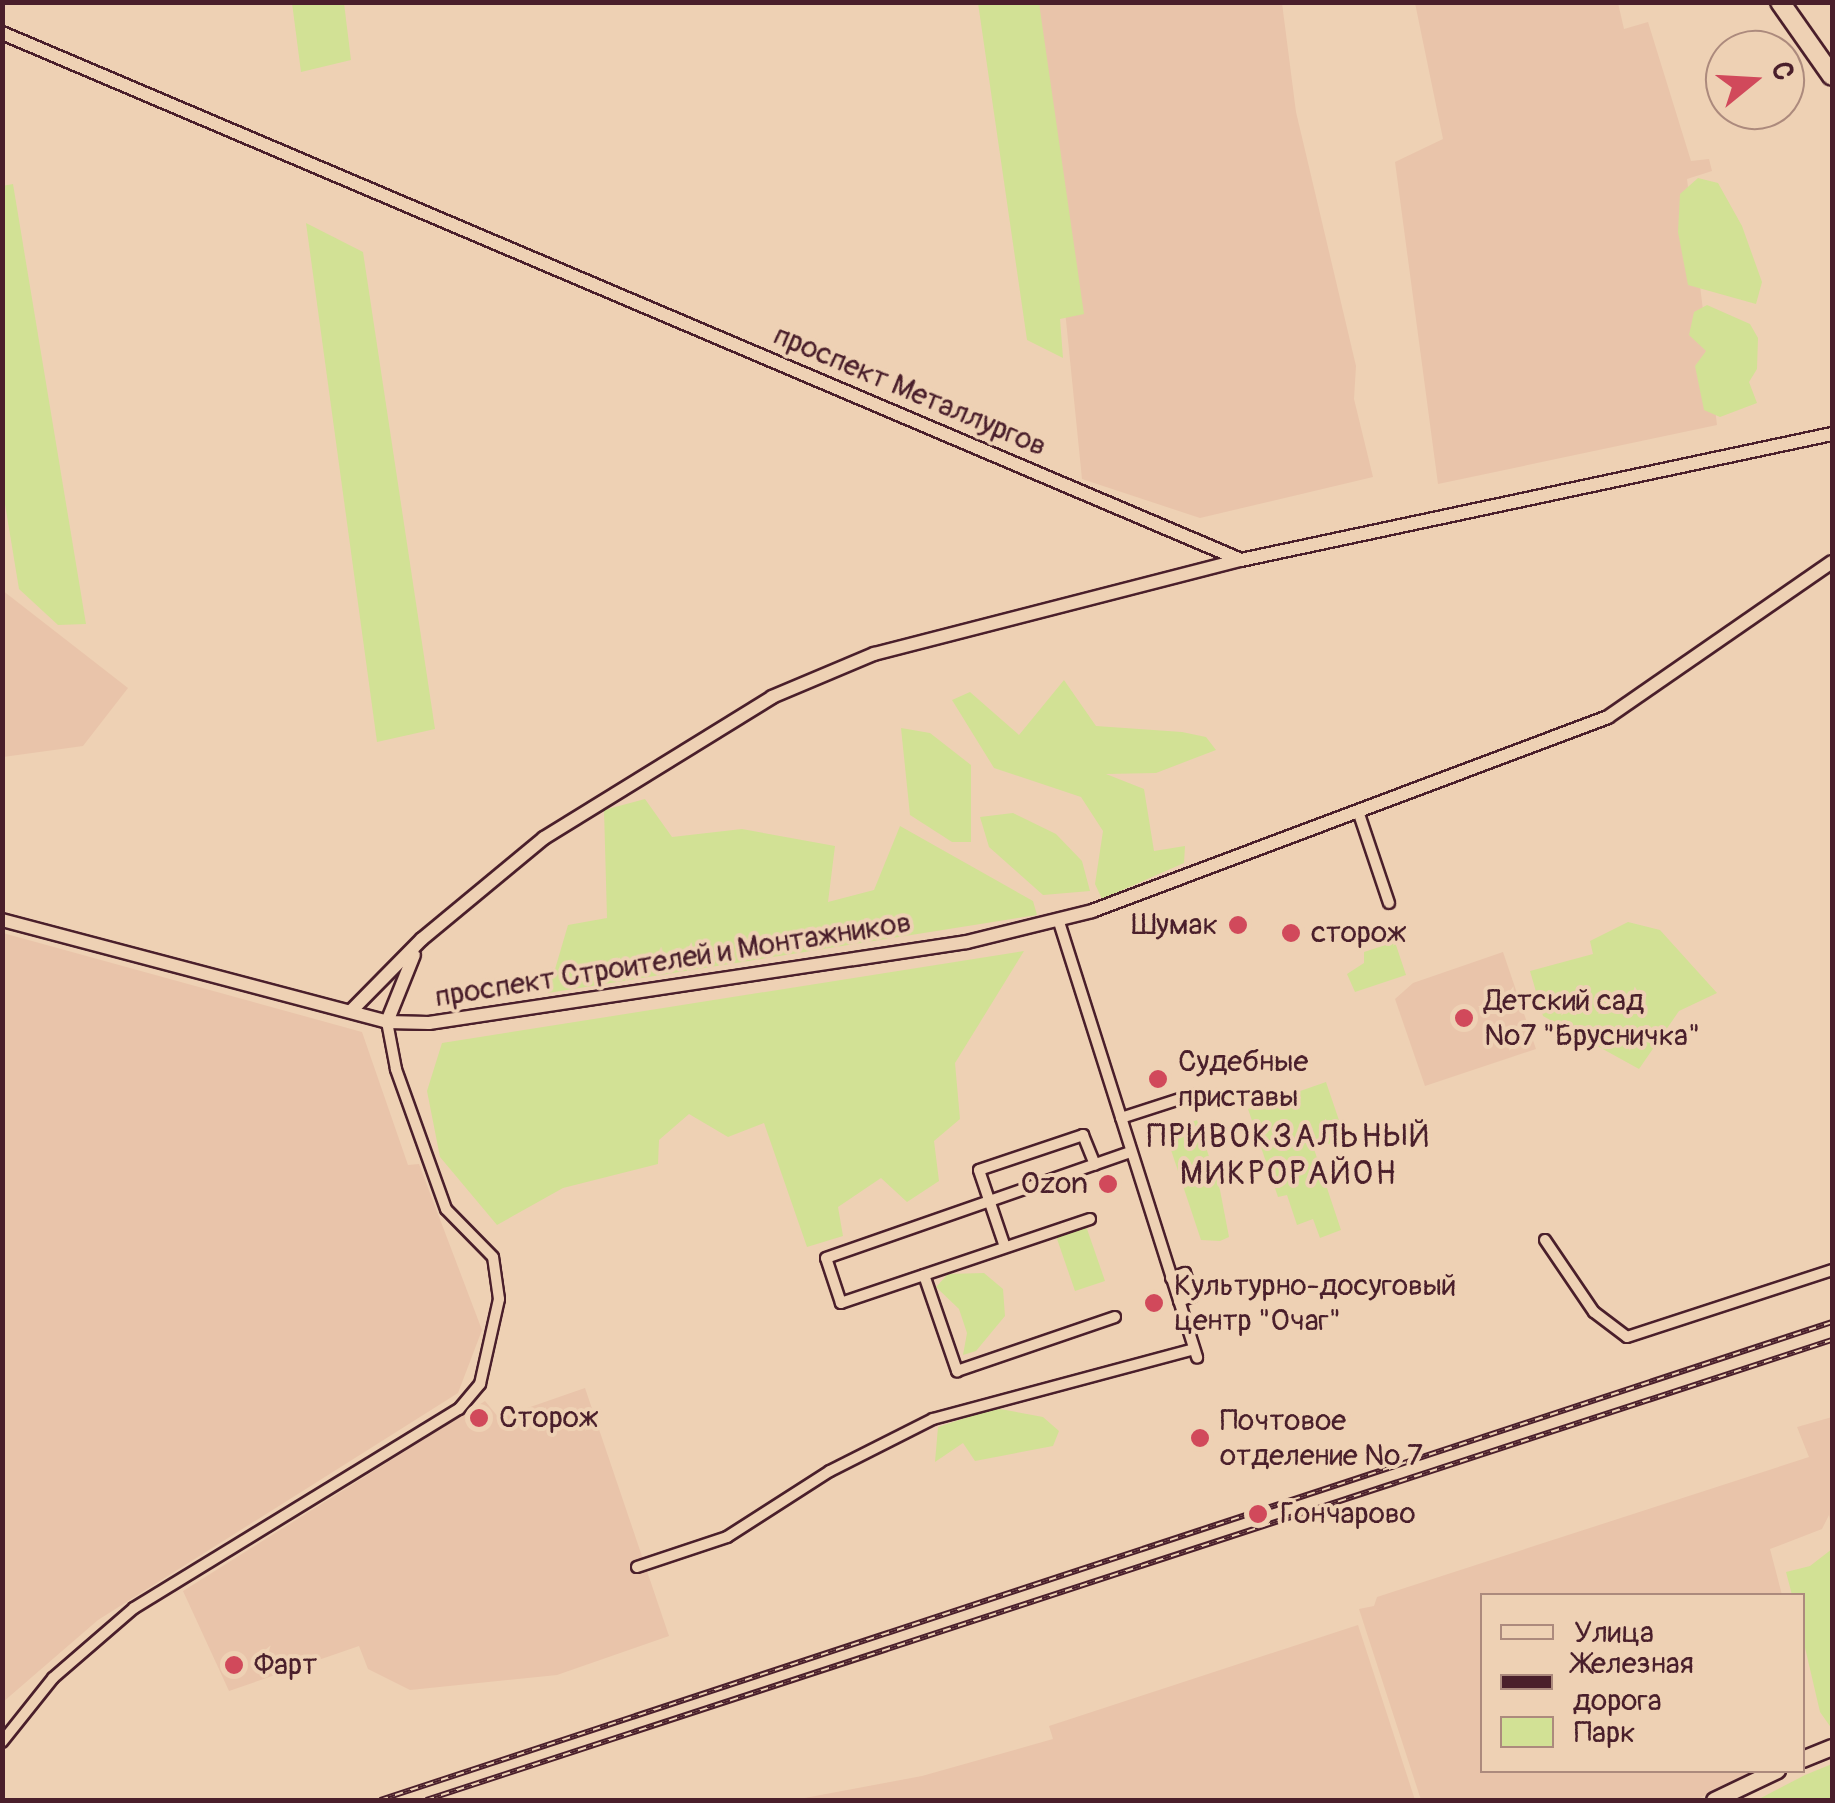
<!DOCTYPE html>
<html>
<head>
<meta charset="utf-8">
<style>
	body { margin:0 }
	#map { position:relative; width:1835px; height:1803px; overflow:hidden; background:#eed1b4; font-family:Pangolin,sans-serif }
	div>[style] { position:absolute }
	.built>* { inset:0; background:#e9c4aa }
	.green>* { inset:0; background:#d2e195 }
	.roads { filter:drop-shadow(2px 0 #4a1f2b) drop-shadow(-2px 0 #4a1f2b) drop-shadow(0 2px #4a1f2b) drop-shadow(0 -2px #4a1f2b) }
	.minor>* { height:10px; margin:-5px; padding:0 5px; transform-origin:5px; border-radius:5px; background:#eed1b4 }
	.tertiary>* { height:12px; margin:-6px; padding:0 6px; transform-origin:6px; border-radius:6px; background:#eed1b4 }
	.secondary>* { height:15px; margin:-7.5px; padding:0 7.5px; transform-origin:7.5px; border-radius:7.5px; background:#eed1b4 }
	.primary>* { height:18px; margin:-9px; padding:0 9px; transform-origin:9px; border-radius:9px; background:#eed1b4 }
	.rail>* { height:6px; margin-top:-3px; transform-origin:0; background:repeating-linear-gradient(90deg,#eed1b4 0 8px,#4a1f2b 0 16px); box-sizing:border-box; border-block:2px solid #4a1f2b }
	.dots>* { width:28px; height:28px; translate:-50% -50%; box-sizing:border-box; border:5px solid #eed1b4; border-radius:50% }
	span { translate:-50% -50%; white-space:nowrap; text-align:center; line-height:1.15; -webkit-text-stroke:8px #eed1b4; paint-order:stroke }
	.street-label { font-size:30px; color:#4a1f2b }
	.poi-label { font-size:30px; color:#4a1f2b }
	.right { translate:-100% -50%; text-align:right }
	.left { translate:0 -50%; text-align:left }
	.neighbourhood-label { font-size:32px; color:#4a1f2b; letter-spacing:2.5px }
	.frame { position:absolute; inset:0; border:5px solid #4a1f2b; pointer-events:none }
	.legend { position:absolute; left:1480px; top:1593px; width:325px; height:180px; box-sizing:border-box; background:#eed1b4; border:2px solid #ac8a7d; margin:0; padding:12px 18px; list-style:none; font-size:30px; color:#4a1f2b }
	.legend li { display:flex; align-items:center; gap:20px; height:50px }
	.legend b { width:50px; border:2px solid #ac8a7d }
	.north { position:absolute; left:1705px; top:30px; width:100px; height:100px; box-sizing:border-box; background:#eed1b4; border:2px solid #ac8a7d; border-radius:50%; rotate:72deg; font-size:28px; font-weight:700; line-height:40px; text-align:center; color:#4a1f2b }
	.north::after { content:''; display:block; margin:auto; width:35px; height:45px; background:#d1495b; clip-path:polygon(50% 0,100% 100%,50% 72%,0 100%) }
</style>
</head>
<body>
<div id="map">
	<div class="built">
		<div style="clip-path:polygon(1034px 3px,1282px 3px,1296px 112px,1356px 366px,1354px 399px,1373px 477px,1200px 518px,1082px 479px)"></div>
		<div style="clip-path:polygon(1415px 3px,1618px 3px,1624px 29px,1648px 22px,1691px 161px,1709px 159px,1712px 171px,1687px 179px,1717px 425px,1438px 484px,1395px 162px,1443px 139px)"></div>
		<div style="clip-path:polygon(2px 590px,128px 688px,83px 746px,3px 757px)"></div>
		<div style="clip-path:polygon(3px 933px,362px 1032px,408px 1165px,419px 1164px,482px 1330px,458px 1393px,98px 1620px,3px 1702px)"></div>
		<div style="clip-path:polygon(1503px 952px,1536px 1049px,1425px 1086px,1395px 999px,1413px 983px)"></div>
		<div style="clip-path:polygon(585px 1388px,669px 1636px,557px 1675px,410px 1690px,368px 1669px,359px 1646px,229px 1691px,183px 1591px,485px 1401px,499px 1418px)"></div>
		<div style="clip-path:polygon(1832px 1417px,1832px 1531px,1829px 1515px,1822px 1529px,1770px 1549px,1782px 1595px,1482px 1596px,1482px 1770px,1752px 1771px,1696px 1800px,1421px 1800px,1359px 1609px,1374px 1606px,1377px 1597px,1809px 1457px,1797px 1427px)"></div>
		<div style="clip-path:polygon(1358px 1625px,1415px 1800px,794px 1800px,922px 1776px,1053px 1739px,1049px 1726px)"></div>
	</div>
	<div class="green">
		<div style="clip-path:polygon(292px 3px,344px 3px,351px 60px,301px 72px)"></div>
		<div style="clip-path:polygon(978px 3px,1039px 3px,1084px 314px,1060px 319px,1063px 358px,1027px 340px)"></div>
		<div style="clip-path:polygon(1698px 178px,1718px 183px,1742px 226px,1762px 282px,1756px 304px,1688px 285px,1678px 232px,1680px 194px)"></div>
		<div style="clip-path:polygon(13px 184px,86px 624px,58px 625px,19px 589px,3px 492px,2px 186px)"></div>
		<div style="clip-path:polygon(306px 223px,363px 252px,435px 729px,377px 742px)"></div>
		<div style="clip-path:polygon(1707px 305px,1750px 324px,1758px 338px,1757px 369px,1749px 382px,1757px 403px,1720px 417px,1704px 410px,1695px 366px,1706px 351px,1689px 335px,1694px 312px)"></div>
		<div style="clip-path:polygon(1064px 680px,1096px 726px,1182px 732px,1206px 737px,1216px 750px,1156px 773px,1106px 774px,1144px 789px,1154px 851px,1185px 846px,1184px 863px,1102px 899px,1095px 884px,1103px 831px,1081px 797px,994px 768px,952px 700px,970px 692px,1019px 735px)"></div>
		<div style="clip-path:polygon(901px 728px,930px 733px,971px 765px,971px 842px,952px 842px,910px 815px)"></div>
		<div style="clip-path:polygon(645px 799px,672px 837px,742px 829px,835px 846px,828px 902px,874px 890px,900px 826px,1033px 901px,1037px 915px,548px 993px,568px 925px,607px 918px,604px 810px)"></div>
		<div style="clip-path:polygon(1013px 813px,1056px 834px,1082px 861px,1090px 891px,1043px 895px,989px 847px,980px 817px)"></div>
		<div style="clip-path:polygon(1628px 922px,1660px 930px,1717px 993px,1679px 1011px,1639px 1069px,1543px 1016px,1530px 971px,1593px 954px,1590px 941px)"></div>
		<div style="clip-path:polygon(1395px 942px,1406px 975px,1355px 992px,1347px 974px,1364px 963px,1364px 952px)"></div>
		<div style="clip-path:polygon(1024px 951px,955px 1063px,960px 1119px,934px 1141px,939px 1181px,907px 1202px,881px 1178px,838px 1207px,843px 1236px,807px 1247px,764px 1123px,728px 1137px,689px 1114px,659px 1140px,658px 1164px,563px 1188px,497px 1225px,440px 1157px,427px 1091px,442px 1043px)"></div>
		<div style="clip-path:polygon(1326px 1082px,1345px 1138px,1314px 1149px,1341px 1230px,1320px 1238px,1313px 1219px,1297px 1225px,1287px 1195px,1278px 1197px,1248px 1109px)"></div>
		<div style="clip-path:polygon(1197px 1120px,1220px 1190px,1229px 1237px,1220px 1241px,1201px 1240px,1165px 1132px)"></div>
		<div style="clip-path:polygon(1086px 1226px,1105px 1281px,1075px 1291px,1056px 1236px)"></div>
		<div style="clip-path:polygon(984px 1273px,1003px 1289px,1005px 1316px,976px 1351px,963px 1355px,967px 1333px,959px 1309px,936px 1287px,948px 1274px)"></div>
		<div style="clip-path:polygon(995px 1408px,1043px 1417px,1059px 1431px,1053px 1446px,975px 1461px,963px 1443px,935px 1462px,938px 1427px)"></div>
		<div style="clip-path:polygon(1832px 1549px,1832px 1729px,1820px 1712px,1803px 1639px,1802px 1596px,1792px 1595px,1786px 1572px,1810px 1566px)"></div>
		<div style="clip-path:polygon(1832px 1764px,1832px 1800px,1757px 1800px,1805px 1775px)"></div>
	</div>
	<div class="roads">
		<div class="minor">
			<div style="left:1358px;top:811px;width:97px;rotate:71.4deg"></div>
			<div style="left:1059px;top:922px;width:457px;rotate:72.4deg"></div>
			<div style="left:1121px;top:1118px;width:78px;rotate:-18deg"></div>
			<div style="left:1090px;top:1219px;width:263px;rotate:161.4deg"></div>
			<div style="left:841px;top:1303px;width:47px;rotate:-108.4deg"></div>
			<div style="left:826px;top:1258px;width:323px;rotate:-19.2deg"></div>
			<div style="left:1545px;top:1240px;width:87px;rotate:55.8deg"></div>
			<div style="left:1594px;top:1312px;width:41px;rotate:37.1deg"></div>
			<div style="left:1627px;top:1337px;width:216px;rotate:-18.1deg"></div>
			<div style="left:1005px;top:1247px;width:81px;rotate:-108.7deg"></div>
			<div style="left:979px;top:1170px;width:110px;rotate:-18.6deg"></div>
			<div style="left:1083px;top:1135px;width:32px;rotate:68deg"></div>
			<div style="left:924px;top:1275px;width:102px;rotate:71deg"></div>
			<div style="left:957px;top:1371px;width:167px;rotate:-18.9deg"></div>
			<div style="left:1171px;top:1278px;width:15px;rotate:-20deg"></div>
			<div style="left:1185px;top:1273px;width:24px;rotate:71deg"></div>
			<div style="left:1193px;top:1296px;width:15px;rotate:160deg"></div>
			<div style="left:637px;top:1567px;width:95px;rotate:-18.4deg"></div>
			<div style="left:727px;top:1537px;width:122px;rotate:-32.7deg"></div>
			<div style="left:830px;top:1471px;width:115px;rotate:-26.8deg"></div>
			<div style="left:933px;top:1419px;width:270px;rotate:-15deg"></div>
			<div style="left:2px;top:1742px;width:82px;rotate:-51.4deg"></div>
			<div style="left:53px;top:1678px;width:107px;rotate:-40.8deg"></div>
			<div style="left:134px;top:1608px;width:381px;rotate:-31.5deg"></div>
			<div style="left:459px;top:1409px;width:33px;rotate:-50deg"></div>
			<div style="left:480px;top:1384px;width:87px;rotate:-77.4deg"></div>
			<div style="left:499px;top:1299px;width:42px;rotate:-98.1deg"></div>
			<div style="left:493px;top:1257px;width:67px;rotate:-134.4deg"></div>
			<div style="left:446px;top:1209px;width:149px;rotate:-109.7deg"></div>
			<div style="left:396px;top:1069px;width:48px;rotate:-100.8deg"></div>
		</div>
		<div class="tertiary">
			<div style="left:2px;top:33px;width:1346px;rotate:23.04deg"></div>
			<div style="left:1241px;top:560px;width:604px;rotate:-12.04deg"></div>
			<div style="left:2px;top:920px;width:398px;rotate:14.8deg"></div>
			<div style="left:387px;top:1022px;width:42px;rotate:1.4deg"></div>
			<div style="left:429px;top:1023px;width:544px;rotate:-8.56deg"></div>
			<div style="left:967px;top:942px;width:129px;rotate:-13.9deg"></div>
			<div style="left:1092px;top:911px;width:551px;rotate:-20.6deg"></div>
			<div style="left:1608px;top:717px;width:272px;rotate:-34.7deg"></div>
			<div style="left:351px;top:1011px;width:101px;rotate:-45.4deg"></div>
			<div style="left:422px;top:939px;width:158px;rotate:-39.6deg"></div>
			<div style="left:544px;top:838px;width:268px;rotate:-31.7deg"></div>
			<div style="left:772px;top:697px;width:111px;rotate:-22.9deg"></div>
			<div style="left:874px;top:654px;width:377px;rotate:-14.4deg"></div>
			<div style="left:387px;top:1022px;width:72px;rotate:-68.1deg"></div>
		</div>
		<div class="secondary">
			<div style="left:1802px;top:1759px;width:32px;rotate:-22deg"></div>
			<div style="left:1714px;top:1800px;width:70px;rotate:-25.5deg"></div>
		</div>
		<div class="primary">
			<div style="left:1780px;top:2px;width:90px;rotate:54.9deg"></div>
		</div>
	</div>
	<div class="rail">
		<div style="left:380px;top:1800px;width:1529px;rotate:-18.22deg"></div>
		<div style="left:426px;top:1800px;width:1479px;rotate:-18.12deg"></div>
	</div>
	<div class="dots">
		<div style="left:1238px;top:925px;background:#d1495b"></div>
		<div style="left:1291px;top:933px;background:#d1495b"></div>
		<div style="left:1464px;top:1018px;background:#d1495b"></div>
		<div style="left:1158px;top:1079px;background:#d1495b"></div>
		<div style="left:1108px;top:1184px;background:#d1495b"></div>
		<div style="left:1154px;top:1303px;background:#d1495b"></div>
		<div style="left:479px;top:1418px;background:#d1495b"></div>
		<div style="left:1200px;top:1438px;background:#d1495b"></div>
		<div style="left:1258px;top:1514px;background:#d1495b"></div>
		<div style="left:234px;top:1665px;background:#d1495b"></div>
	</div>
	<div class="street-label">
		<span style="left:910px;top:391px;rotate:23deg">проспект Металлургов</span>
		<span style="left:673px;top:960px;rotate:-9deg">проспект Строителей и Монтажников</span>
	</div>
	<div class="poi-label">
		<span class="right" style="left:1218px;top:925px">Шумак</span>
		<span class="left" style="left:1311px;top:933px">сторож</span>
		<span class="left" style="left:1484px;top:1018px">Детский сад<br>№7 "Брусничка"</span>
		<span class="left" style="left:1178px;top:1079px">Судебные<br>приставы</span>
		<span class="right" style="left:1088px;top:1184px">Ozon</span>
		<span class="left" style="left:1174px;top:1303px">Культурно-досуговый<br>центр "Очаг"</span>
		<span class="left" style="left:499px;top:1418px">Сторож</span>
		<span class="left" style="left:1220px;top:1438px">Почтовое<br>отделение № 7</span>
		<span class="left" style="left:1280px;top:1514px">Гончарово</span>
		<span class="left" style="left:254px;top:1665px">Фарт</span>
	</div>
	<div class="neighbourhood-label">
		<span style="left:1289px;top:1156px">ПРИВОКЗАЛЬНЫЙ<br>МИКРОРАЙОН</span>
	</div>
	<div class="frame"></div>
	<ul class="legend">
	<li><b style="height:12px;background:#eed1b4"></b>Улица</li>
	<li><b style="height:12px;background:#4a1f2b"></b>Железная дорога</li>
	<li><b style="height:28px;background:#d2e195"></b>Парк</li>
	</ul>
	<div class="north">С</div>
</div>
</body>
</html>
